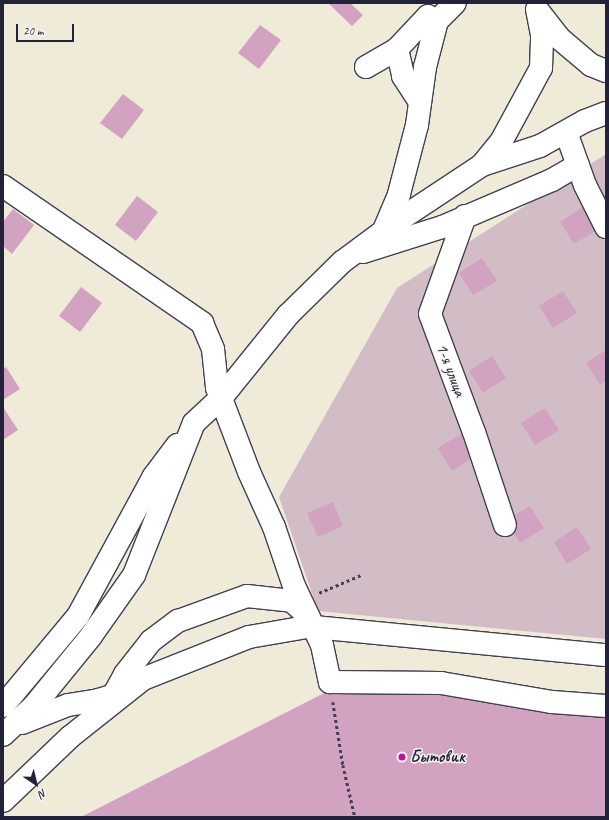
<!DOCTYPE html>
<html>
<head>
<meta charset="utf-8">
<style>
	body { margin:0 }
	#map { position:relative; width:609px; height:820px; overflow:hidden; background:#efebd8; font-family:Caveat,sans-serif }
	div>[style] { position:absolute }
	.industrial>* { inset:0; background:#d2bdc7 }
	.building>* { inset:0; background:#d2a2c1 }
	.path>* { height:2.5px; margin-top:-1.25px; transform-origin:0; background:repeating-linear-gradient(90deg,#414053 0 3px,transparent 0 6px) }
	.roads { filter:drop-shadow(1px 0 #414053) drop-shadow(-1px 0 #414053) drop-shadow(0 1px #414053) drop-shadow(0 -1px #414053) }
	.street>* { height:22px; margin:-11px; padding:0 11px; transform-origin:11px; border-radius:11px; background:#fff }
	.dots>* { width:11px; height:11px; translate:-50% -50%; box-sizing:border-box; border:2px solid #f6f6f2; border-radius:50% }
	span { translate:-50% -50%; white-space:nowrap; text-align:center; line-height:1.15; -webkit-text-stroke:3px #f6f6f2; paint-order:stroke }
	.street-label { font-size:17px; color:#22223b }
	.poi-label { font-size:17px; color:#22223b; font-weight:700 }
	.left { translate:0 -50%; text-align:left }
	.frame { position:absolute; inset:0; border:4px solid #22223b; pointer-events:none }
	.north { position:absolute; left:16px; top:764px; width:40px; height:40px; -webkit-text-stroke:3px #f6f6f2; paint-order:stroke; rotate:145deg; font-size:11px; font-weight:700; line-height:16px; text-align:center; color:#22223b }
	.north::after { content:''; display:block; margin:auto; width:14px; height:18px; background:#22223b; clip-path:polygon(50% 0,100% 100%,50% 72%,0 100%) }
	.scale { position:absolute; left:16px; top:24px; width:58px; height:18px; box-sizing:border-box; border:2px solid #22223b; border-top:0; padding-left:5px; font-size:12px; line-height:14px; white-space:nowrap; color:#22223b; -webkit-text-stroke:3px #f6f6f2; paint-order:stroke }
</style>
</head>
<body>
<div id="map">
	<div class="industrial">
		<div style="clip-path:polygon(606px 154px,606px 639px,318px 611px,279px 497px,397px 288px)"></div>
	</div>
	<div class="building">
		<div style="clip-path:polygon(328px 3px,350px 3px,363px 15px,352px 26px)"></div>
		<div style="clip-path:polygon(260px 25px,281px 40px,259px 69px,238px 53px)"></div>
		<div style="clip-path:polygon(123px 94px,144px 110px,122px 139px,100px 123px)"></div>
		<div style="clip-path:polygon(137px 196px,158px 212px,136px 241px,115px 225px)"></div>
		<div style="clip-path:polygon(583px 207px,597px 230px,574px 244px,560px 222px)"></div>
		<div style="clip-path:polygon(13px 209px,34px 225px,12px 254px,3px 246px,3px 222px)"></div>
		<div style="clip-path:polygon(482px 258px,497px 281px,473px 295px,459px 273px)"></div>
		<div style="clip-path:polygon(81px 287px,102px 303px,80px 332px,59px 316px)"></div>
		<div style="clip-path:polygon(563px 291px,577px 313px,553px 328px,539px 306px)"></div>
		<div style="clip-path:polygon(606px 350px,606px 381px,600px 385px,586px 363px)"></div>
		<div style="clip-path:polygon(492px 356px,506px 378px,483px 393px,469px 371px)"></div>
		<div style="clip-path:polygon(6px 367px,20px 389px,3px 400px,3px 369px)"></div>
		<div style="clip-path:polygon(3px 407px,18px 430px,3px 440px)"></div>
		<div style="clip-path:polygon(545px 408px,559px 430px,535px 445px,521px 423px)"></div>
		<div style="clip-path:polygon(461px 434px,475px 456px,452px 471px,438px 448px)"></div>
		<div style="clip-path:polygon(333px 502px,343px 526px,318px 537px,307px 513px)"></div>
		<div style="clip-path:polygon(530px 506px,544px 528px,520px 543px,506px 520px)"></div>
		<div style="clip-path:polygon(577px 527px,591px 549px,567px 564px,554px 542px)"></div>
		<div style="clip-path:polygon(344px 683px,606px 698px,606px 817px,81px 817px)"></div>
	</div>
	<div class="path">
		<div style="left:319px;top:593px;width:46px;rotate:-23.2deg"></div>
		<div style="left:333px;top:702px;width:64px;rotate:81deg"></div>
		<div style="left:343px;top:765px;width:53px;rotate:77deg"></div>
	</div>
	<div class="roads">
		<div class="street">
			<div style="left:539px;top:12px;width:33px;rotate:52deg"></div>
			<div style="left:559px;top:38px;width:42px;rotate:40.2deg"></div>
			<div style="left:591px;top:65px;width:16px;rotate:22deg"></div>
			<div style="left:397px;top:49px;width:45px;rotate:-46.8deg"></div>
			<div style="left:428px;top:16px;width:10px;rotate:29deg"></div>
			<div style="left:366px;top:67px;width:36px;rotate:-30deg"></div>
			<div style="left:397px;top:49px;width:28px;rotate:77deg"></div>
			<div style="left:403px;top:76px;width:31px;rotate:57deg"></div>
			<div style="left:566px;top:132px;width:56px;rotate:70.3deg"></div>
			<div style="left:585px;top:185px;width:47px;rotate:63.4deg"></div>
			<div style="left:482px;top:165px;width:32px;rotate:-51deg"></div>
			<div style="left:502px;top:140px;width:82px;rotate:-61.6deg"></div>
			<div style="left:541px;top:68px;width:33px;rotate:-88deg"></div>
			<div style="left:542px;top:35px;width:26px;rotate:-101deg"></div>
			<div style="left:3px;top:186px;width:242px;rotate:34.5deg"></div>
			<div style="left:202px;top:323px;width:28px;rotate:67deg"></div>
			<div style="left:213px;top:349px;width:39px;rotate:84deg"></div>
			<div style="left:217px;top:388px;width:90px;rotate:69.1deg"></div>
			<div style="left:249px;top:472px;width:60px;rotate:65.6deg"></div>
			<div style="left:274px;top:527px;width:62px;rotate:71.3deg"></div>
			<div style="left:294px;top:586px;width:65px;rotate:64.6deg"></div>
			<div style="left:322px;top:645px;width:38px;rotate:78deg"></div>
			<div style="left:330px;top:682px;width:111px;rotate:0.5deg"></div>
			<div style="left:441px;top:683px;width:113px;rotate:9.7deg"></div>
			<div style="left:552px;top:702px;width:54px;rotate:4.2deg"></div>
			<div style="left:465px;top:216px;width:104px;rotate:109.7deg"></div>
			<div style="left:430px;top:314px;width:126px;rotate:69.6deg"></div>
			<div style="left:474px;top:432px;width:98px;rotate:71.6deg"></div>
			<div style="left:384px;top:230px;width:39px;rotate:-67deg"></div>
			<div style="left:399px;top:194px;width:71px;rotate:-75.4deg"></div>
			<div style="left:417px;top:125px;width:59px;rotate:-82.1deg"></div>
			<div style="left:425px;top:67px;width:48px;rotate:-75.4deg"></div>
			<div style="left:437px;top:21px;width:25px;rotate:-45deg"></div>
			<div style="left:363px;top:252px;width:83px;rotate:-17.6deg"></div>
			<div style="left:442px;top:227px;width:120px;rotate:-23.1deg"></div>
			<div style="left:552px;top:180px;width:30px;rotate:-30deg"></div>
			<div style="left:314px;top:627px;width:293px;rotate:5.5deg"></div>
			<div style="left:113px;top:696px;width:25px;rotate:-61deg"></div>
			<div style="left:125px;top:674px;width:42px;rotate:-51.8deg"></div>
			<div style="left:151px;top:641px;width:34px;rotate:-37deg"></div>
			<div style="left:178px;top:621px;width:73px;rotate:-19.9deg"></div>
			<div style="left:247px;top:596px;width:45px;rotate:6.3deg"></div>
			<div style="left:292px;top:601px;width:22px;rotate:43deg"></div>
			<div style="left:3px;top:706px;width:117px;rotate:-50.2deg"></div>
			<div style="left:78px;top:616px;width:159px;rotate:-61.5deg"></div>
			<div style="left:154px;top:476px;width:39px;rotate:-53deg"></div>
			<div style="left:22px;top:723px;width:49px;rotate:-21.4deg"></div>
			<div style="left:68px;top:705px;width:30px;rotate:-9deg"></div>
			<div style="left:98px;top:700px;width:22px;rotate:-16deg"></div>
			<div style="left:3px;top:735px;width:42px;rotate:-43.1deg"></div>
			<div style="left:34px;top:706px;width:90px;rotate:-50.8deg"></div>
			<div style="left:91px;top:636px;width:75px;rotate:-54.8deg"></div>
			<div style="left:134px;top:575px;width:163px;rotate:-68.5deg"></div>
			<div style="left:194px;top:423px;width:37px;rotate:-43deg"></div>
			<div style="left:221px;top:398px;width:107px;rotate:-51.1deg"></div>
			<div style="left:288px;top:315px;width:76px;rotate:-44.5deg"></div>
			<div style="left:342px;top:262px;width:67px;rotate:-36.5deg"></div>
			<div style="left:396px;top:222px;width:103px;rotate:-33.5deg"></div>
			<div style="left:482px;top:165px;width:61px;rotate:-18.1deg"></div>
			<div style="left:540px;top:146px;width:51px;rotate:-29.1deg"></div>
			<div style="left:585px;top:121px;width:22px;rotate:-21deg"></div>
			<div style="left:3px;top:801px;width:93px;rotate:-43.7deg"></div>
			<div style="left:70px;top:737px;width:93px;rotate:-38.5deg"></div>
			<div style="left:143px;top:679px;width:114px;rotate:-21.6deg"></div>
			<div style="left:249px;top:637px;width:65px;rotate:-9.8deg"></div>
		</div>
	</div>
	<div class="dots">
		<div style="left:402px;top:757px;background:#b5179e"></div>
	</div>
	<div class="street-label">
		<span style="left:451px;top:370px;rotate:69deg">1-я улица</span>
	</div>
	<div class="poi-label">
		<span class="left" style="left:410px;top:757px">Бытовик</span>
	</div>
	<div class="frame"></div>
	<div class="north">N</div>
	<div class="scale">20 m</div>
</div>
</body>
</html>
